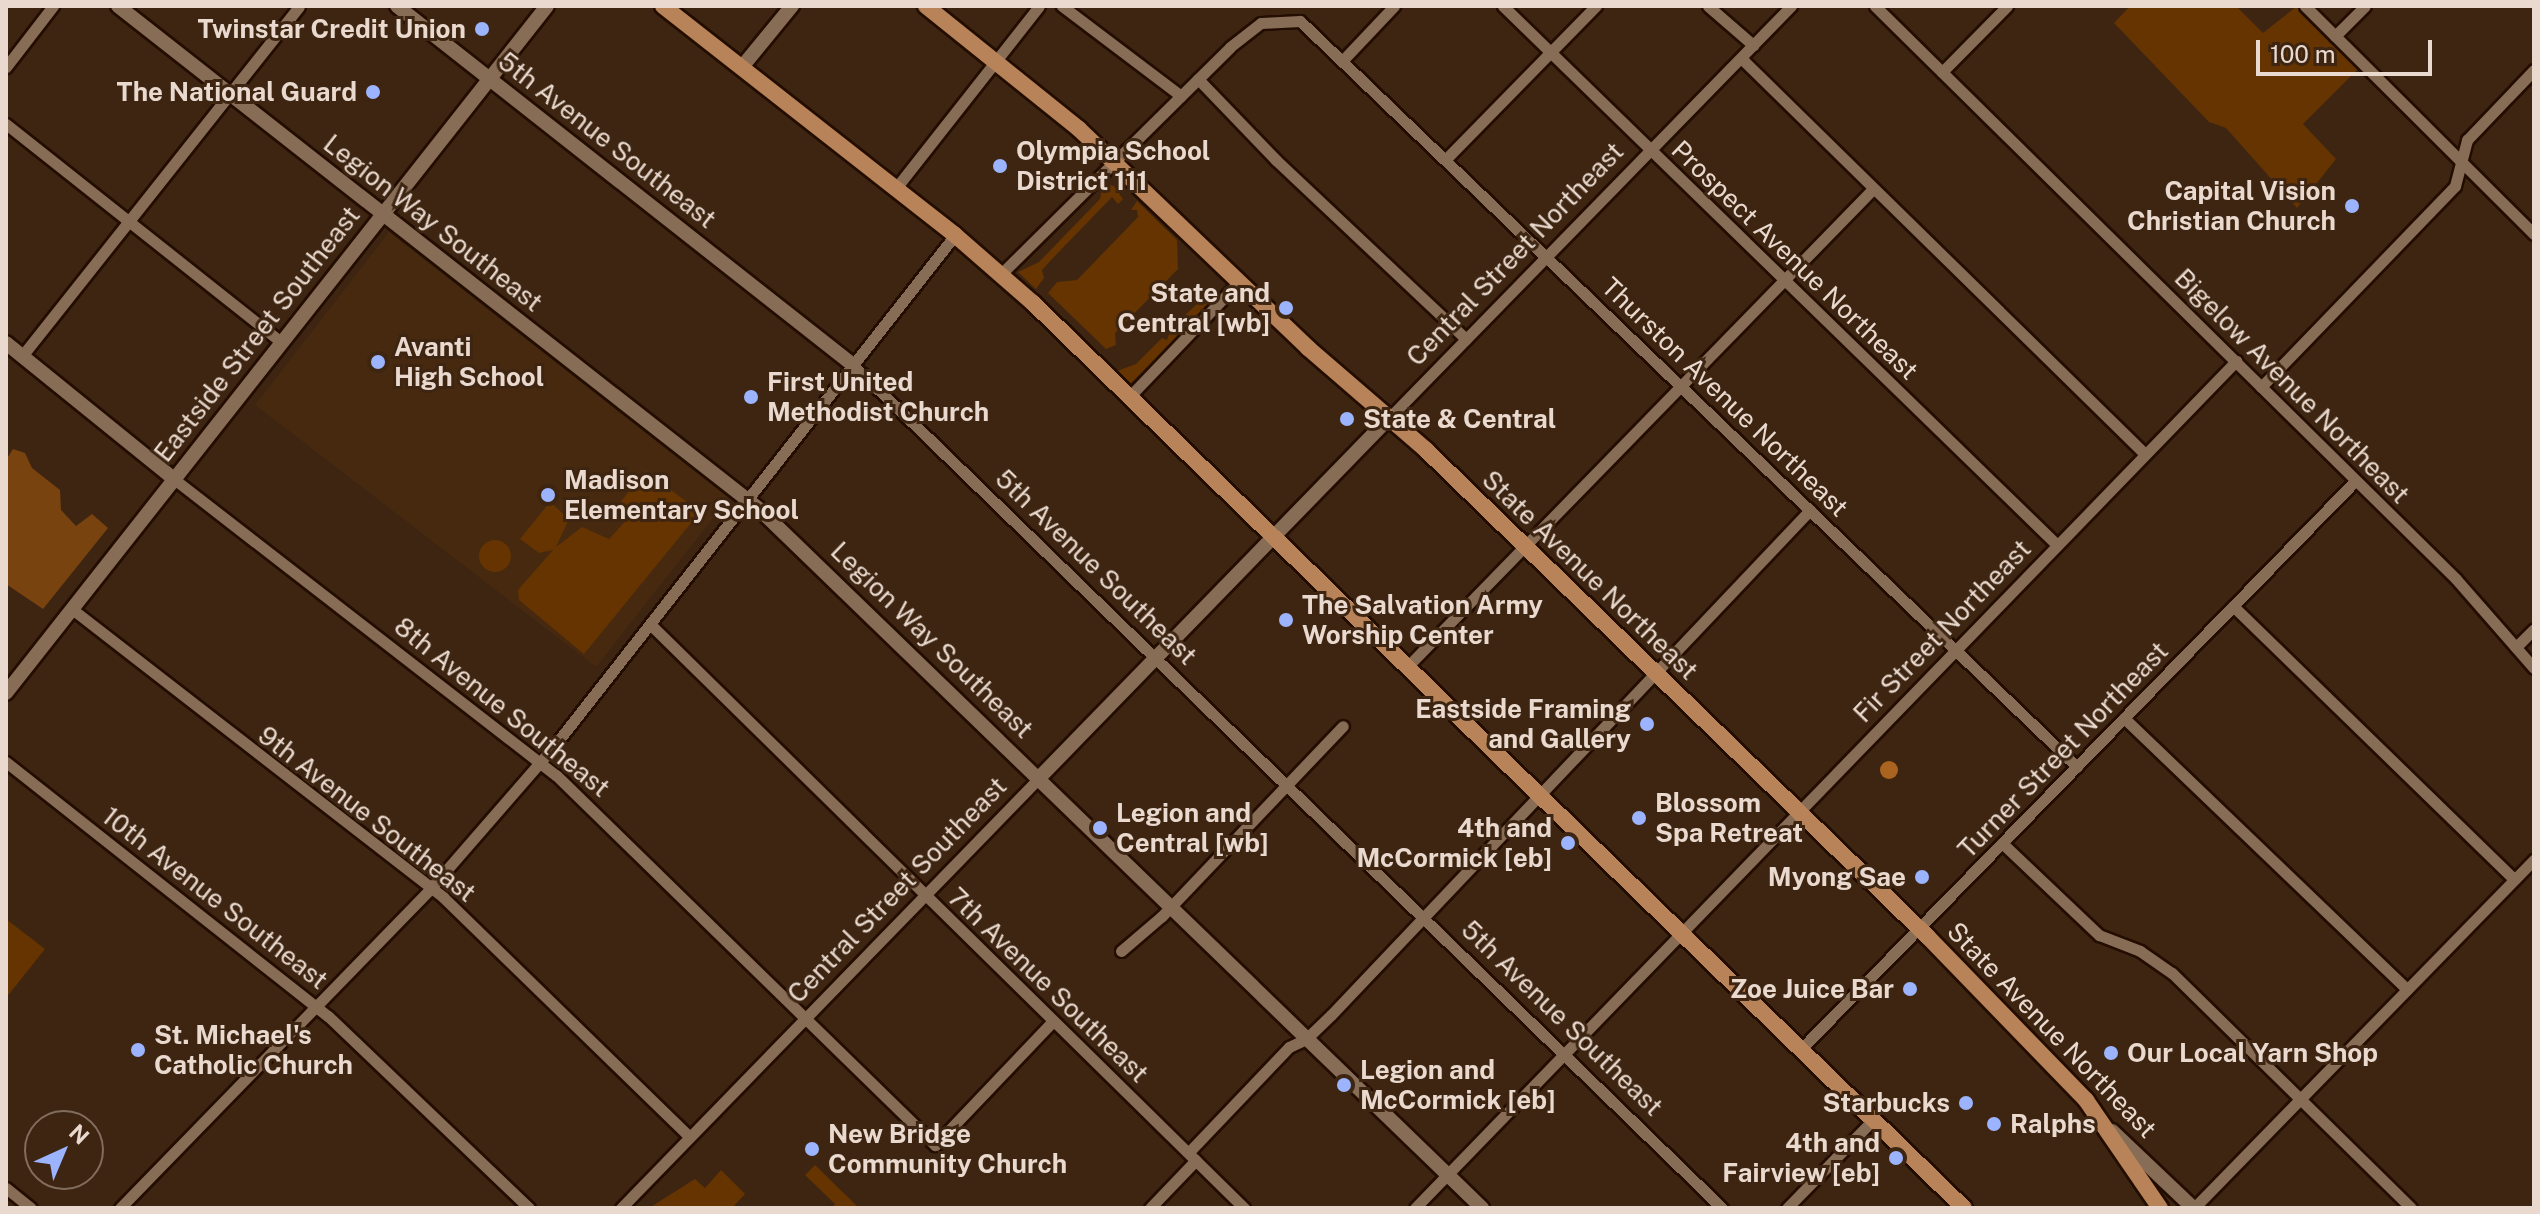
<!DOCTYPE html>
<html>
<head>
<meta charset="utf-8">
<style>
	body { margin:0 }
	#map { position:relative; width:2540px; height:1214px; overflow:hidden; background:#3d2512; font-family:"Public Sans",sans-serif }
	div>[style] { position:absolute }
	.built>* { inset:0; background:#46290f }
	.green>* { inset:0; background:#653400 }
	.round { border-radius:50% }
	.forest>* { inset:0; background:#78430e }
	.water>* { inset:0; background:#ab6420 }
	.roads { filter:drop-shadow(2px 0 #230d00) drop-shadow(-2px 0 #230d00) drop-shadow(0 2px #230d00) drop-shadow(0 -2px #230d00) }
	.minor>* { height:11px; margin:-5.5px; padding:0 5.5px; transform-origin:5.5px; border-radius:5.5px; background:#876c56 }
	.tertiary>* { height:14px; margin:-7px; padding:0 7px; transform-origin:7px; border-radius:7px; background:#876c56 }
	.primary>* { height:16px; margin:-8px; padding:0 8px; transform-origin:8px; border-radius:8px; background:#b88359 }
	.dots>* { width:22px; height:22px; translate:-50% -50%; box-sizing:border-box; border:4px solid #3d2512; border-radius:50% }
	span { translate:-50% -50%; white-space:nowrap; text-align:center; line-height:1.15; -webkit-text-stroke:6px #3d2512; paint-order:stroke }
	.poi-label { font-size:26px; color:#e9d9ce; font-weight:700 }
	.right { translate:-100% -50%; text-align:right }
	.left { translate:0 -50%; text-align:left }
	.street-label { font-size:26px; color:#e9d9ce }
	.frame { position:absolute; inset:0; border:8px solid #e9d9ce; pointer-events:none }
	.north { position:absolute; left:24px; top:1110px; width:80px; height:80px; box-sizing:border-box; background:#3d2512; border:2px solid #826d5d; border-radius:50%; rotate:44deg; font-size:22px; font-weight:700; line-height:32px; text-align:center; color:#e9d9ce }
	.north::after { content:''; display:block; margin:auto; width:28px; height:36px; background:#9bb4fd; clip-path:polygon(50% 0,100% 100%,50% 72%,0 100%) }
	.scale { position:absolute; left:2256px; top:40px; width:176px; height:36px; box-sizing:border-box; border:4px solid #e9d9ce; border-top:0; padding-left:10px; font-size:24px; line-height:28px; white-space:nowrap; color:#e9d9ce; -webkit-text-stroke:6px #3d2512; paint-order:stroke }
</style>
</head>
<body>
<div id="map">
	<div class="built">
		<div style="clip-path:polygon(389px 232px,729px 498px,596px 667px,255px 405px)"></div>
	</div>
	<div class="green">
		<div style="clip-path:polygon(2130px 6px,2236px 6px,2263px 33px,2297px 6px,2359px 68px,2303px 124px,2336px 159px,2297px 208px,2226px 128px,2209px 122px,2114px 23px)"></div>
		<div style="clip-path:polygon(1103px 183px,1114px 186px,1123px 199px,1118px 204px,1112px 197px,1053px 258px,1042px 270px,1044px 278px,1036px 289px,1018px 272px,1039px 262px,1100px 199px)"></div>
		<div style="clip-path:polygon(1137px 201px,1177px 240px,1178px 269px,1115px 333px,1116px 345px,1106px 349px,1048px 293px,1057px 282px,1077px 280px,1138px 217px,1137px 210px,1131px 210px)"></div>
		<div style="clip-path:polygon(1213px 289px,1215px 300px,1130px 384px,1117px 371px,1136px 364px,1162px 338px,1167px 340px,1171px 328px)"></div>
		<div style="clip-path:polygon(646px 471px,700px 512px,584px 654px,519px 600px,518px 590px,553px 550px,539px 553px,520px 539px,550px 502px,569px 519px,556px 547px,582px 527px,609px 539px,633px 513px,618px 505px)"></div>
		<div class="round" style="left:479px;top:540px;width:32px;height:32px"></div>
		<div style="clip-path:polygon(6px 919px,45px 949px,6px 998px)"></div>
		<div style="clip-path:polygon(815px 1165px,859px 1208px,832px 1208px,835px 1204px,805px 1175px)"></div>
		<div style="clip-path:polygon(721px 1170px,745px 1194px,732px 1208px,649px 1208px,695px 1179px,705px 1188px)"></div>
	</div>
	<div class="forest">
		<div style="clip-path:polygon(13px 449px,25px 453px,32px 468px,60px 490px,61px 510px,76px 526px,92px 514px,108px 528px,43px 609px,6px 584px,6px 460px)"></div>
	</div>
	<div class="water">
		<div class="round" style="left:1880px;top:761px;width:18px;height:18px"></div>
	</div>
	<div class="roads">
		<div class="minor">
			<div style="left:1062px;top:6px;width:149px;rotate:37.1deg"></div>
			<div style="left:1503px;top:6px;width:773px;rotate:44.21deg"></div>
			<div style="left:1708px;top:6px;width:60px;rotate:40.9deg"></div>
			<div style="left:1875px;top:6px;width:816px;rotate:44.6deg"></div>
			<div style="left:2456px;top:579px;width:118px;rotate:48.8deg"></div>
			<div style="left:2305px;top:6px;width:323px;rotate:44.9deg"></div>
			<div style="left:2335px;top:36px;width:42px;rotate:-45deg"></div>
			<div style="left:1741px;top:58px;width:566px;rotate:44.43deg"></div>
			<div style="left:1343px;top:60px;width:74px;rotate:-46.6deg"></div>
			<div style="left:6px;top:67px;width:77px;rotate:-52.4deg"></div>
			<div style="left:1942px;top:72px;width:93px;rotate:-45.4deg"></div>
			<div style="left:1198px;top:79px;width:112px;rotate:46.1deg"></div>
			<div style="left:1276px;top:160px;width:261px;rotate:43.3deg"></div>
			<div style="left:6px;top:124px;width:351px;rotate:38.4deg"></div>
			<div style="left:1446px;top:159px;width:214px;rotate:-45.6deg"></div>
			<div style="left:896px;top:188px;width:231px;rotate:-51.8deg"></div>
			<div style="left:1001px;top:274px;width:322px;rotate:-44.7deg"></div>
			<div style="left:1230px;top:47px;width:39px;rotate:-38deg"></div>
			<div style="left:1261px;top:23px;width:39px;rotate:-3deg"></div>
			<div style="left:1300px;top:21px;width:1077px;rotate:43.83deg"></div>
			<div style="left:22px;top:356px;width:446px;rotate:-51.6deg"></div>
			<div style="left:853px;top:365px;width:1211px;rotate:44.13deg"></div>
			<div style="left:2261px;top:387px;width:279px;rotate:-46deg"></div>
			<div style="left:2455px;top:186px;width:48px;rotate:-75.4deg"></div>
			<div style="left:2467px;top:140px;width:97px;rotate:-46.3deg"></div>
			<div style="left:1130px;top:396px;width:158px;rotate:-46.3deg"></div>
			<div style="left:1389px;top:418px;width:576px;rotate:-45.7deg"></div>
			<div style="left:174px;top:479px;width:483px;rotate:37.8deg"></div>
			<div style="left:556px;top:775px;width:530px;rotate:44.31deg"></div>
			<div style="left:935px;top:1145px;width:171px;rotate:-46.4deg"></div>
			<div style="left:2233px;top:606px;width:392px;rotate:44.2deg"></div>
			<div style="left:72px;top:609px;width:470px;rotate:37.8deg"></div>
			<div style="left:443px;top:897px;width:344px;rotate:44.2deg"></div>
			<div style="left:651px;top:625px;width:832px;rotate:44.51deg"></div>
			<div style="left:2516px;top:647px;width:25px;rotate:-45deg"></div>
			<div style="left:1407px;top:667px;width:668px;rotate:-45.73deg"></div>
			<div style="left:2124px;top:718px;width:392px;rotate:43.8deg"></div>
			<div style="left:6px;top:762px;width:410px;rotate:38.3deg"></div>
			<div style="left:328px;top:1016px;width:278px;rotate:43.7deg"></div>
			<div style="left:2002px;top:843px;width:134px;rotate:43.5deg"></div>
			<div style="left:2099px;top:935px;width:44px;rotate:21.3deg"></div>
			<div style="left:2140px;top:951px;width:39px;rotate:35deg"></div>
			<div style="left:2172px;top:973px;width:335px;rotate:44.5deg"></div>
			<div style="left:1121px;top:951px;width:54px;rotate:-40.5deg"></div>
			<div style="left:1162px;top:916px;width:262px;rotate:-46.4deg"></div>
			<div style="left:1801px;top:1049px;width:793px;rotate:-45.71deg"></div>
			<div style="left:1189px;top:1152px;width:145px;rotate:-46.4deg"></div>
			<div style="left:1289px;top:1047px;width:19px;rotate:-25deg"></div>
			<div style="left:1306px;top:1039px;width:35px;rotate:-44deg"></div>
			<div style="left:1331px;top:1015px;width:696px;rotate:-46.51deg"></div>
			<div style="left:6px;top:1188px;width:32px;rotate:39deg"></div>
			<div style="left:120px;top:1208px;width:445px;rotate:-45.8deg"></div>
			<div style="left:430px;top:889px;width:184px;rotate:-49deg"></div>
			<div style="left:551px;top:750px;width:655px;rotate:-51.89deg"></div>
			<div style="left:621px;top:1208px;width:600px;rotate:-45.81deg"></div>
			<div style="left:1150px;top:1208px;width:66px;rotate:-46.2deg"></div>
			<div style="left:1415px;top:1208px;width:1180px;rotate:-45.89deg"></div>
			<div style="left:1787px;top:1208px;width:123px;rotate:-45.7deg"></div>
			<div style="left:2194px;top:1208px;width:487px;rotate:-45.7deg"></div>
		</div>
		<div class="tertiary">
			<div style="left:118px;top:6px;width:815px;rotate:38.12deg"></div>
			<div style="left:759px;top:509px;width:1006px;rotate:44.03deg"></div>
			<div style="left:397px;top:6px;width:580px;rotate:38.21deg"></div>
			<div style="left:742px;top:67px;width:79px;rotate:-50.7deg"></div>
			<div style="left:6px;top:343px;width:216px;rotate:39deg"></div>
			<div style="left:6px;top:693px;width:874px;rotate:-51.78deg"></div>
			<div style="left:1039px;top:778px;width:502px;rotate:-45.81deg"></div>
			<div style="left:2112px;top:1131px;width:112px;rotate:43.5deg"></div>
		</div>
		<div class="primary">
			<div style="left:663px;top:6px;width:371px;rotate:38.1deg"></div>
			<div style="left:955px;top:235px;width:103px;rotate:41.1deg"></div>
			<div style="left:1033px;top:303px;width:1298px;rotate:44.19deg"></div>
			<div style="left:926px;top:6px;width:196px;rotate:38.8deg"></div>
			<div style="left:1079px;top:129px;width:317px;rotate:43.7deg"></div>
			<div style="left:1308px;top:348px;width:156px;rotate:40.8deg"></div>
			<div style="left:1426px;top:450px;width:699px;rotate:44.13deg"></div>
			<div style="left:1928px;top:937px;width:227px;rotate:45.9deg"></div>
			<div style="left:2086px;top:1100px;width:131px;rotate:55.6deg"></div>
		</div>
	</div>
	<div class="dots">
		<div style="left:482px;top:29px;background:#9bb4fd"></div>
		<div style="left:373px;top:92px;background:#9bb4fd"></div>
		<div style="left:1000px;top:166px;background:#9bb4fd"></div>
		<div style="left:2352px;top:206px;background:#9bb4fd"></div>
		<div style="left:1286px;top:308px;background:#9bb4fd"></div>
		<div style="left:378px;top:362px;background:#9bb4fd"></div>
		<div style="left:751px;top:397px;background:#9bb4fd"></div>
		<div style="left:1347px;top:419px;background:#9bb4fd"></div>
		<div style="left:548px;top:495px;background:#9bb4fd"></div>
		<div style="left:1286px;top:620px;background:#9bb4fd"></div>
		<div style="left:1647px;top:724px;background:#9bb4fd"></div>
		<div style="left:1639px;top:818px;background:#9bb4fd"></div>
		<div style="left:1100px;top:828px;background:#9bb4fd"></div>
		<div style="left:1568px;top:843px;background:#9bb4fd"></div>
		<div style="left:1922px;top:877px;background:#9bb4fd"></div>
		<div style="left:1910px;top:989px;background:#9bb4fd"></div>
		<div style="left:138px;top:1050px;background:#9bb4fd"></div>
		<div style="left:2111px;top:1053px;background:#9bb4fd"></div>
		<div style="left:1344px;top:1085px;background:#9bb4fd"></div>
		<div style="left:1966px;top:1103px;background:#9bb4fd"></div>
		<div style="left:1994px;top:1124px;background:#9bb4fd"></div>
		<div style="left:812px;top:1149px;background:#9bb4fd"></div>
		<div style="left:1896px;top:1158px;background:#9bb4fd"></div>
	</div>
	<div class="poi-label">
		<span class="right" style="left:466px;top:29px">Twinstar Credit Union</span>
		<span class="right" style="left:357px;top:92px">The National Guard</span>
		<span class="left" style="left:1016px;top:166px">Olympia School<br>District 111</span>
		<span class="right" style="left:2336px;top:206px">Capital Vision<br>Christian Church</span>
		<span class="right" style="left:1270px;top:308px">State and<br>Central [wb]</span>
		<span class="left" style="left:394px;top:362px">Avanti<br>High School</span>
		<span class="left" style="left:767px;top:397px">First United<br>Methodist Church</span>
		<span class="left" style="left:1363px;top:419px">State &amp; Central</span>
		<span class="left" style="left:564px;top:495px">Madison<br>Elementary School</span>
		<span class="left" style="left:1302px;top:620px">The Salvation Army<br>Worship Center</span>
		<span class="right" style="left:1631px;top:724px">Eastside Framing<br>and Gallery</span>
		<span class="left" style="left:1655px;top:818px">Blossom<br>Spa Retreat</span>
		<span class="left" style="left:1116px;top:828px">Legion and<br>Central [wb]</span>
		<span class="right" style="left:1552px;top:843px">4th and<br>McCormick [eb]</span>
		<span class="right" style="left:1906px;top:877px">Myong Sae</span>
		<span class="right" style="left:1894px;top:989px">Zoe Juice Bar</span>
		<span class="left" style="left:154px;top:1050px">St. Michael's<br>Catholic Church</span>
		<span class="left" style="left:2127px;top:1053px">Our Local Yarn Shop</span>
		<span class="left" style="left:1360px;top:1085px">Legion and<br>McCormick [eb]</span>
		<span class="right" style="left:1950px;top:1103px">Starbucks</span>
		<span class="left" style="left:2010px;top:1124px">Ralphs</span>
		<span class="left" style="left:828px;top:1149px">New Bridge<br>Community Church</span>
		<span class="right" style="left:1880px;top:1158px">4th and<br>Fairview [eb]</span>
	</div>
	<div class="street-label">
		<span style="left:607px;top:140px;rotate:38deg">5th Avenue Southeast</span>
		<span style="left:433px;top:223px;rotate:38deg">Legion Way Southeast</span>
		<span style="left:1515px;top:254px;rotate:-46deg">Central Street Northeast</span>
		<span style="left:1795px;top:260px;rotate:44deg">Prospect Avenue Northeast</span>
		<span style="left:257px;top:334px;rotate:-52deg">Eastside Street Southeast</span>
		<span style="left:2292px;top:386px;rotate:45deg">Bigelow Avenue Northeast</span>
		<span style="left:1725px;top:397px;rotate:44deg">Thurston Avenue Northeast</span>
		<span style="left:1096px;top:567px;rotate:44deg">5th Avenue Southeast</span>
		<span style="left:1590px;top:575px;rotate:44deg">State Avenue Northeast</span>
		<span style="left:1942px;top:631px;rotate:-46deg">Fir Street Northeast</span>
		<span style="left:932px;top:640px;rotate:44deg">Legion Way Southeast</span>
		<span style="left:502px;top:707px;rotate:39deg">8th Avenue Southeast</span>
		<span style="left:2063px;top:750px;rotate:-46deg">Turner Street Northeast</span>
		<span style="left:367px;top:814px;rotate:38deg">9th Avenue Southeast</span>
		<span style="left:897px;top:890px;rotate:-46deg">Central Street Southeast</span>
		<span style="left:215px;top:898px;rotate:38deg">10th Avenue Southeast</span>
		<span style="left:1048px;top:985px;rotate:44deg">7th Avenue Southeast</span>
		<span style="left:1562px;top:1018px;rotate:44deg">5th Avenue Southeast</span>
		<span style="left:2052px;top:1030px;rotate:46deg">State Avenue Northeast</span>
	</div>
	<div class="frame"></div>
	<div class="north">N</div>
	<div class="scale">100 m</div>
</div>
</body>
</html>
